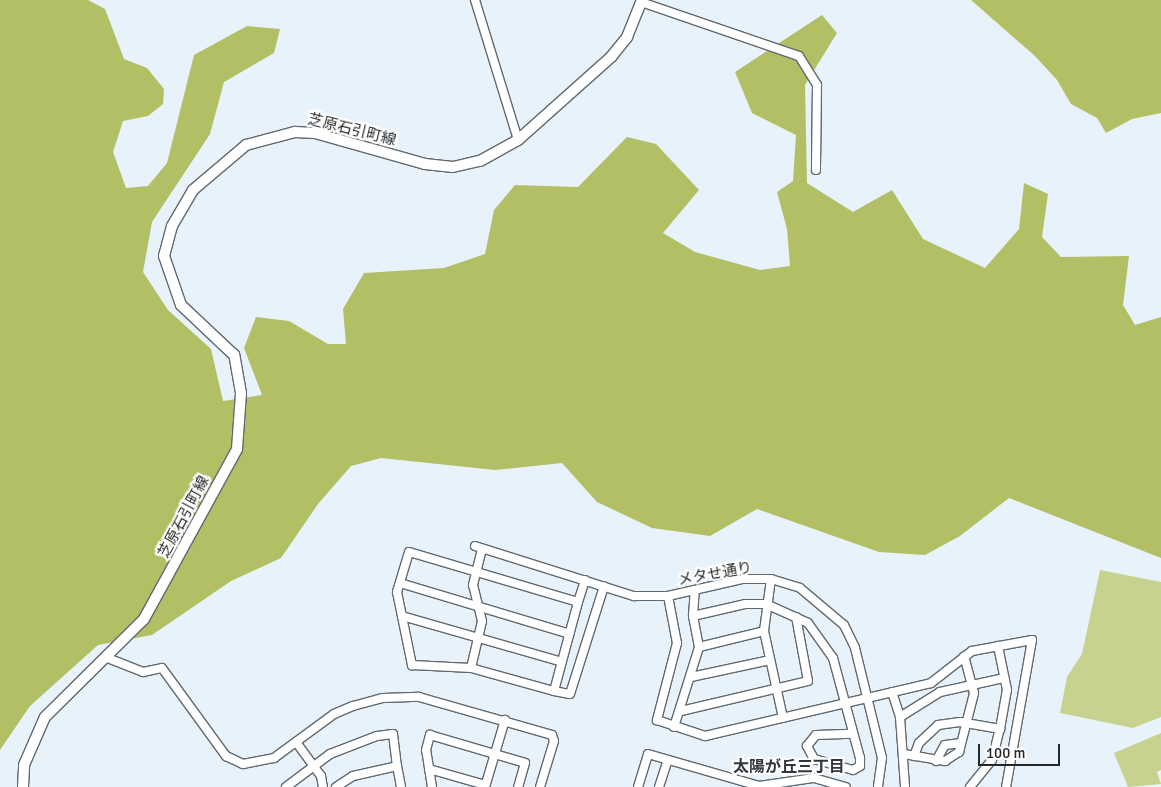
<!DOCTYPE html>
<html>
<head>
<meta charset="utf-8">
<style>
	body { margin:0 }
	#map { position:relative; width:1161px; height:787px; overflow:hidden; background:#e8f2fa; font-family:Signika,"Noto Sans JP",sans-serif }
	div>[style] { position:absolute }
	.green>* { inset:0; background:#c6d28d }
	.forest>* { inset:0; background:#b2bf64 }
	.roads { filter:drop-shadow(1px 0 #616970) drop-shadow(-1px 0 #616970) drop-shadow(0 1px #616970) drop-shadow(0 -1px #616970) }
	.minor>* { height:8px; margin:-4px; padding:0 4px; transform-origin:4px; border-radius:4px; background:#fff }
	.major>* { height:10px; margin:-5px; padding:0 5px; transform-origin:5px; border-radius:5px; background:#fff }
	span { translate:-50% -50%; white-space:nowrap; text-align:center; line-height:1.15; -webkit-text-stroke:4.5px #fff; paint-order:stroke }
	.street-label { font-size:15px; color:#25282b }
	.neighbourhood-label { font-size:16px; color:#2f373d; font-weight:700 }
	.scale { position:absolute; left:978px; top:744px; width:82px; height:22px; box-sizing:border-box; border:2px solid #25282b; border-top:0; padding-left:6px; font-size:15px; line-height:18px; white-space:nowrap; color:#25282b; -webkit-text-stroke:4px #fff; paint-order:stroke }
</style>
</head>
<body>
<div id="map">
	<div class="green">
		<div style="clip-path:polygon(1100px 570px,1161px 582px,1161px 717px,1133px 728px,1060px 713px,1067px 677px,1082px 654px)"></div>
		<div style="clip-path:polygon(1161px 733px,1161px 770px,1157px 772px,1161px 784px,1128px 787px,1114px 753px)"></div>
	</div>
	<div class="forest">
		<div style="clip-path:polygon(0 0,88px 0,105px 9px,124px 59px,147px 68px,164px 89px,163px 104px,148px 116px,123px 121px,113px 152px,126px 188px,148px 186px,167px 163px,194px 55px,247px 26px,280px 29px,274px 53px,224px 82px,210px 134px,152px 222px,143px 272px,168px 310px,211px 349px,223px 401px,262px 395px,244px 348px,256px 317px,289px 321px,328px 344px,346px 344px,343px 309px,364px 273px,444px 268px,485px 254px,494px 210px,515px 185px,578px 187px,627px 137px,656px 144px,699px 190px,663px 233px,695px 252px,760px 270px,790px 266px,787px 229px,777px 192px,793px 181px,796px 135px,752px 113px,735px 72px,822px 15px,837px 33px,805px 85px,807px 183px,853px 212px,892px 190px,923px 239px,985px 268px,1019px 229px,1024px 183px,1048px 194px,1042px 237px,1061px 257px,1129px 256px,1123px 305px,1135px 325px,1161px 317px,1161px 558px,1009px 498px,960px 536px,925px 555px,879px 552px,757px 509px,710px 536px,652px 528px,597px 502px,562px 463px,495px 470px,381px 458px,351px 466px,318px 504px,281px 558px,231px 581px,152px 635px,98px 645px,30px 706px,0 750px)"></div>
		<div style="clip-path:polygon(971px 0,1161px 0,1161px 113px,1132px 119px,1106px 133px,1097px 118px,1071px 104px,1057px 80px,1035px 56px)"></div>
	</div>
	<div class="roads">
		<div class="minor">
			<div style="left:475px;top:0;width:146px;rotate:72.9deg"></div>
			<div style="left:641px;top:2px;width:167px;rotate:18.9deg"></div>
			<div style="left:799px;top:56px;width:34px;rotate:58deg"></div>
			<div style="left:817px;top:85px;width:85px;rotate:90.7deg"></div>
			<div style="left:475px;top:546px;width:167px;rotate:17.5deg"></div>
			<div style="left:634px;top:596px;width:34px"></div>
			<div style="left:668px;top:596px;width:77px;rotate:-12.8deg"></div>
			<div style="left:743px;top:579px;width:28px"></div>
			<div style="left:771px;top:579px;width:30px;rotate:17deg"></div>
			<div style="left:800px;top:588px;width:57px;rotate:40.1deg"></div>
			<div style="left:844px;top:625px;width:25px;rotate:64deg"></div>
			<div style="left:855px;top:648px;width:113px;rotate:76.2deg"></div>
			<div style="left:882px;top:758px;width:29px;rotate:98deg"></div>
			<div style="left:771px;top:579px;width:52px;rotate:97.7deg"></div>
			<div style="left:764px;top:631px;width:89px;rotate:77.7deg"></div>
			<div style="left:400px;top:583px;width:177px;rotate:16.7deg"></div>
			<div style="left:668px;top:596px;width:48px;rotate:79.2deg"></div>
			<div style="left:677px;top:643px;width:80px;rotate:104.6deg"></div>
			<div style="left:657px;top:720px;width:51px;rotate:18.4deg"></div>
			<div style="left:705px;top:736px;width:232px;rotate:-13.2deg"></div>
			<div style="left:931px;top:683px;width:52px;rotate:-38deg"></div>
			<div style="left:972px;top:651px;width:61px;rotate:-10.4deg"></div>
			<div style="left:1032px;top:640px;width:149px;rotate:100deg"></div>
			<div style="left:578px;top:602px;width:23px;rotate:-72deg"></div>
			<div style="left:402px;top:616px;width:166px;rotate:16deg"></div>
			<div style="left:693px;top:616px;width:53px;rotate:-13deg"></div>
			<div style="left:745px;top:604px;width:21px"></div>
			<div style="left:766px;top:604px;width:46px;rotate:24.3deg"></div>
			<div style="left:808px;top:623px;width:43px;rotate:54.5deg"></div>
			<div style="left:833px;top:658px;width:104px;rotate:74.9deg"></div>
			<div style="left:860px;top:758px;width:8px;rotate:90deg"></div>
			<div style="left:860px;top:766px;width:8px;rotate:150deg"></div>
			<div style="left:853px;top:770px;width:41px;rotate:-164.2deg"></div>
			<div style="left:814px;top:759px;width:15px;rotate:-118deg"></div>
			<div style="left:807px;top:746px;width:14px;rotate:-51deg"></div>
			<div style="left:816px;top:735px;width:36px;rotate:-2deg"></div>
			<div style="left:699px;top:647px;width:67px;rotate:-13.8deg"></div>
			<div style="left:105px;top:657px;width:41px;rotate:21.5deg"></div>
			<div style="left:143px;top:672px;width:19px;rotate:-12deg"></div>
			<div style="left:162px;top:668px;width:109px;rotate:54deg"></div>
			<div style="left:226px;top:756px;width:19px;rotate:25deg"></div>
			<div style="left:243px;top:764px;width:32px;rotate:-11deg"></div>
			<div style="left:274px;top:758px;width:74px;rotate:-36.3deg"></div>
			<div style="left:334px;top:714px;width:21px;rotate:-23deg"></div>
			<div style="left:353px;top:706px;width:31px;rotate:-15deg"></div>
			<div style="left:383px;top:698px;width:36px;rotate:-2deg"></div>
			<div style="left:419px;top:697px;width:138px;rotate:15.9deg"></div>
			<div style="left:552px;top:735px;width:6px;rotate:72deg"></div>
			<div style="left:554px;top:741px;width:48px;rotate:106.9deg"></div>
			<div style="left:471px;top:668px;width:48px;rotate:-76.8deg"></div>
			<div style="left:482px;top:621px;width:37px;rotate:-104deg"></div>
			<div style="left:473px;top:585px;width:37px;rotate:-76deg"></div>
			<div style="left:691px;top:677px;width:81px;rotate:-12.1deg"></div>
			<div style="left:554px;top:691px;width:92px;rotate:-74.9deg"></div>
			<div style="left:578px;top:602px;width:176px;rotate:-163.5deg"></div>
			<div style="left:409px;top:552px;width:42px;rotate:106.7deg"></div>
			<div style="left:397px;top:592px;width:75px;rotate:78.4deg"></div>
			<div style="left:412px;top:665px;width:59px;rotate:2.9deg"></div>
			<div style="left:471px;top:668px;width:86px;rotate:15.5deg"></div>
			<div style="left:554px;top:691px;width:16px;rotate:11deg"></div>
			<div style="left:570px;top:694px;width:113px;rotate:-72.5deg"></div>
			<div style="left:892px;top:692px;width:26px;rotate:72deg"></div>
			<div style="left:900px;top:717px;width:70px;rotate:85.9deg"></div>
			<div style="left:681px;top:711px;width:130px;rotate:-13.3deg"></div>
			<div style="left:808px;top:681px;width:65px;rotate:-100.6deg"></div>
			<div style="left:900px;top:717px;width:47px;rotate:-32deg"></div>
			<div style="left:940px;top:692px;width:66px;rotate:-12.3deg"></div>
			<div style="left:674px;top:727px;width:84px;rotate:-72.6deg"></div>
			<div style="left:699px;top:647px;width:32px;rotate:-101deg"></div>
			<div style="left:693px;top:616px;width:26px;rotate:-86deg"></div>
			<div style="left:296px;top:742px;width:42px;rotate:53.7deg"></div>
			<div style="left:321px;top:776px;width:11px;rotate:80deg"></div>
			<div style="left:904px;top:754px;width:42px;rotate:9.7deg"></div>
			<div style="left:945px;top:761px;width:17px;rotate:-33deg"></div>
			<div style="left:959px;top:752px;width:61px;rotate:-75.7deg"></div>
			<div style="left:974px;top:693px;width:38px;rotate:-105deg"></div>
			<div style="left:914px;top:756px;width:14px;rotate:-69deg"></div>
			<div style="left:919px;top:743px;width:26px;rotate:-43deg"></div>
			<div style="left:938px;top:725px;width:22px;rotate:-8deg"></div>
			<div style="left:960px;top:722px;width:41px;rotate:9.9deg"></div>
			<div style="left:936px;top:761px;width:18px;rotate:-61deg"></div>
			<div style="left:945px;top:745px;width:16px;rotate:-7deg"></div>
			<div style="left:429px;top:769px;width:58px;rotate:15.9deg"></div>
			<div style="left:286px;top:787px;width:55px;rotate:-36.9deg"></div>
			<div style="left:330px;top:754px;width:50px;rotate:-21deg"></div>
			<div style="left:377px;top:736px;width:16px;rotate:-7deg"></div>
			<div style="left:393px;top:734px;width:32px;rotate:83deg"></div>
			<div style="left:336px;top:787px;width:20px;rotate:-33deg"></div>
			<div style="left:353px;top:776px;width:45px;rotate:-12.8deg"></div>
			<div style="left:397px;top:766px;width:21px;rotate:79deg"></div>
			<div style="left:432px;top:787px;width:37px;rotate:-99deg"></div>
			<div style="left:426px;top:750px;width:16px;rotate:-75deg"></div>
			<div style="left:430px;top:735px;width:99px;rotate:16.4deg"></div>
			<div style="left:525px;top:763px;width:25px;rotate:106deg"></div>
			<div style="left:485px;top:787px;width:70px;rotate:-73.4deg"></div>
			<div style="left:638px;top:787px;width:34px;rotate:-73deg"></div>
			<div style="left:648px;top:754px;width:116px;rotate:16.1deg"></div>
			<div style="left:759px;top:786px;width:56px;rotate:-8.3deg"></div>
			<div style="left:814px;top:778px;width:33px;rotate:16deg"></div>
			<div style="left:659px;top:787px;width:28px;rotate:-72deg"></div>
			<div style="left:970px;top:787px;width:35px;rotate:-51deg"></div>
			<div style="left:992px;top:760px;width:32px;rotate:-76deg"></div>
			<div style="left:1000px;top:729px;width:40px;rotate:-80deg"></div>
			<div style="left:1007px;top:690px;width:45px;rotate:-101.6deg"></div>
		</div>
		<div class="major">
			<div style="left:23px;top:787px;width:22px;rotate:-87deg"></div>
			<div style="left:24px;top:765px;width:52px;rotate:-66.4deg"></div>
			<div style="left:45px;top:717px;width:139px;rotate:-44.7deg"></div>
			<div style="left:144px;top:619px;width:194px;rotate:-61.3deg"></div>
			<div style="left:237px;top:449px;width:56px;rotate:-85.9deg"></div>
			<div style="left:241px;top:393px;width:39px;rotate:-100deg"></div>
			<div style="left:234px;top:355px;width:73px;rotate:-136.7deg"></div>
			<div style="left:181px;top:305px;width:52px;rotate:-109.1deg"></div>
			<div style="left:164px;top:256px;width:31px;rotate:-75deg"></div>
			<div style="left:172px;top:226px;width:42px;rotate:-59.7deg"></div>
			<div style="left:193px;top:190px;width:70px;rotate:-40.3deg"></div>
			<div style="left:246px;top:145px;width:51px;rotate:-14.9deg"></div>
			<div style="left:295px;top:132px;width:20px;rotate:3deg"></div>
			<div style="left:315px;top:133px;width:114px;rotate:15.7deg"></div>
			<div style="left:425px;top:164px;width:28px;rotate:6deg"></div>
			<div style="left:453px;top:167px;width:28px;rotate:-13deg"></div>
			<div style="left:480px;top:161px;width:43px;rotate:-28.9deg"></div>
			<div style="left:518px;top:140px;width:125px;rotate:-41.7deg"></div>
			<div style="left:611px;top:57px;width:26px;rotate:-51deg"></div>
			<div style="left:627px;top:37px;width:40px;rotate:-68deg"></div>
		</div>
	</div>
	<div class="street-label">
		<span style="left:352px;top:130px;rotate:14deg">芝原石引町線</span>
		<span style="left:184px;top:517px;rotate:-62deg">芝原石引町線</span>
		<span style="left:715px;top:574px;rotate:-10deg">メタせ通り</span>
	</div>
	<div class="neighbourhood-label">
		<span style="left:789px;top:767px">太陽が丘三丁目</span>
	</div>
	<div class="scale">100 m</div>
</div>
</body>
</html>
